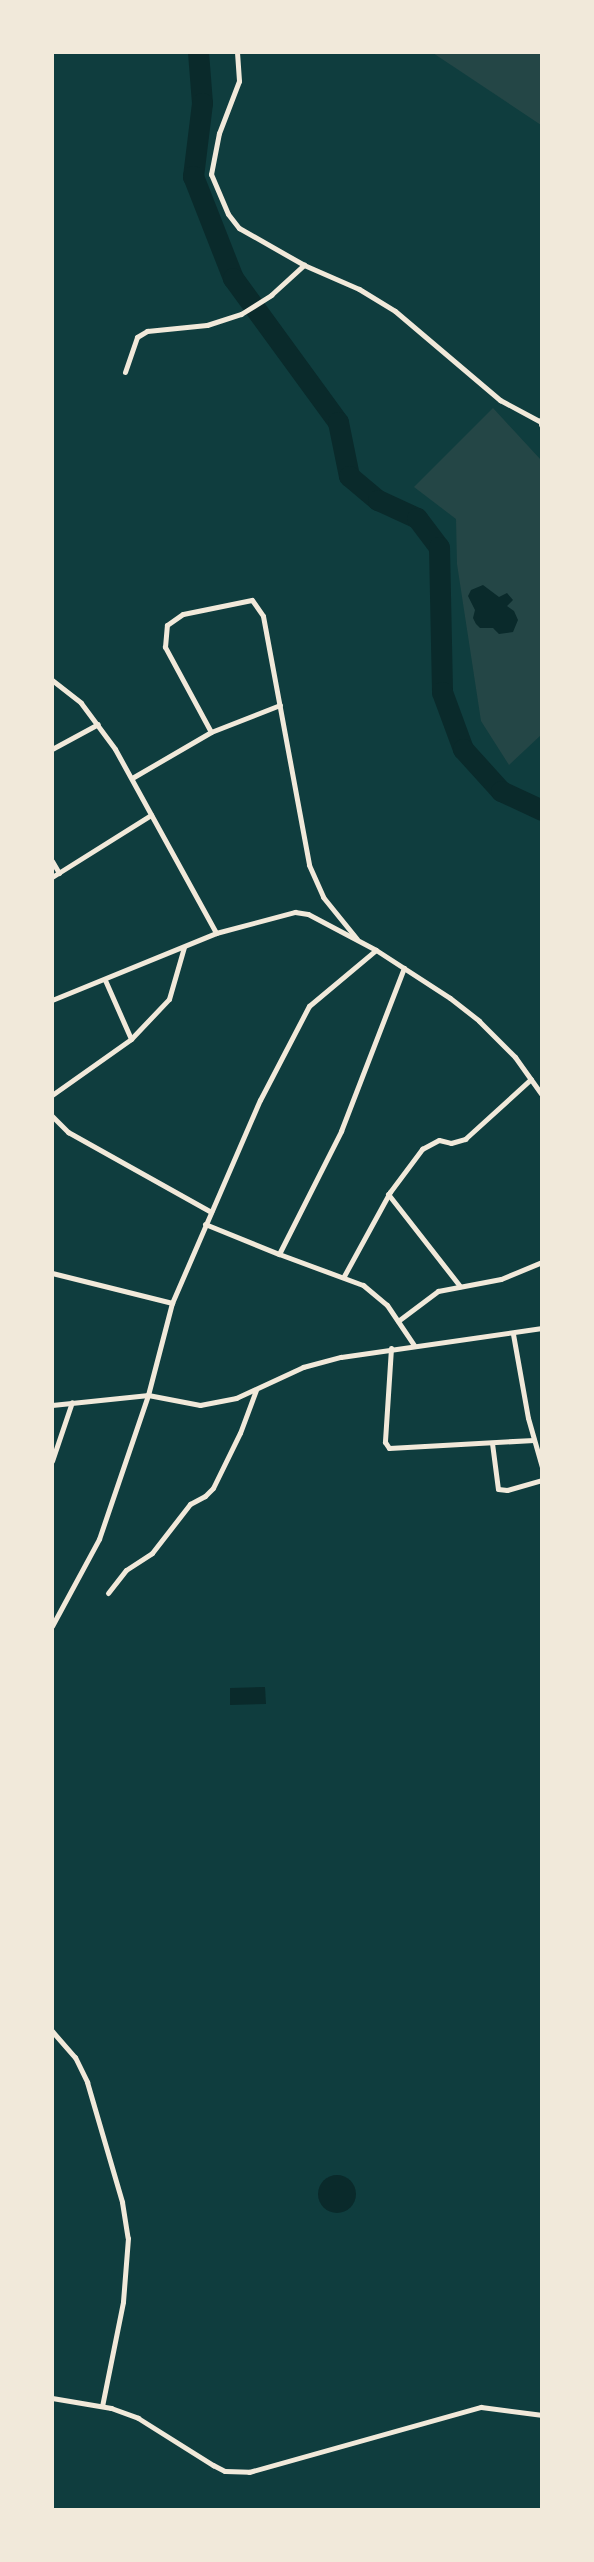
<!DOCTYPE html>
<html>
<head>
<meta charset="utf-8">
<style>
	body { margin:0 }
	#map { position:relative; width:594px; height:2562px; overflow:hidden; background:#0f3d3e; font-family:"PT Serif",serif }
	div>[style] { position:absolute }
	.green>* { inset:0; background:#244646 }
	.water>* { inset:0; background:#0a2a2b }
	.round { border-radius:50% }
	.river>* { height:21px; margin:-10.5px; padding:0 10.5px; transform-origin:10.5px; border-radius:10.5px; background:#0a2a2b }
	.minor>* { height:5px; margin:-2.5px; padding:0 2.5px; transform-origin:2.5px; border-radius:2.5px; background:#f1e9da }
	.secondary>* { height:7px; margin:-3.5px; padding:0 3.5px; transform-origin:3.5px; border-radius:3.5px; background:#f1e9da }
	span { translate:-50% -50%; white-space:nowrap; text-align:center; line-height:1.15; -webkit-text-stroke:7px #f1e9da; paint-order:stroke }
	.frame { position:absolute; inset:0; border:54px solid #f1e9da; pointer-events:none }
</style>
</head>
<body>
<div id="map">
	<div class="green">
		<div style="clip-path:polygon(433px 53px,541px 53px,541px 125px)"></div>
		<div style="clip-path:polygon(493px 408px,541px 460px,541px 735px,509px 765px,481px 721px,457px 564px,456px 519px,414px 487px)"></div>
	</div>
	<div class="water">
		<div style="clip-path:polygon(483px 585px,499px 597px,507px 593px,513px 600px,507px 606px,514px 611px,518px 620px,513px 632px,499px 634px,493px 628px,480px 628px,476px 624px,473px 618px,475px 610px,468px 596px,471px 590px)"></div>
		<div style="clip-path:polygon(265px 1687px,266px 1704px,230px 1705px,230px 1688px)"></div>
		<div class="round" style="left:318px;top:2175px;width:38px;height:38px"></div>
	</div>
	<div class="river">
		<div style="left:198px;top:52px;width:51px;rotate:85.5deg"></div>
		<div style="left:202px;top:103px;width:74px;rotate:97deg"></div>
		<div style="left:193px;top:176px;width:110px;rotate:68.6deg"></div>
		<div style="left:233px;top:278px;width:178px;rotate:53.9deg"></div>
		<div style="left:338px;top:422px;width:55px;rotate:78.5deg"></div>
		<div style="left:349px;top:476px;width:38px;rotate:40deg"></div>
		<div style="left:378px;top:500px;width:43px;rotate:24.8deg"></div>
		<div style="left:417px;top:518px;width:36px;rotate:53deg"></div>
		<div style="left:439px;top:547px;width:145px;rotate:88.8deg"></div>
		<div style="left:442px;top:692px;width:61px;rotate:69.8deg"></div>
		<div style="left:463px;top:749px;width:57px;rotate:47.9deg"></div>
		<div style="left:501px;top:791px;width:45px;rotate:24.9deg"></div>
	</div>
	<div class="minor">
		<div style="left:237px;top:52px;width:29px;rotate:86deg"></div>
		<div style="left:239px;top:81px;width:56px;rotate:111deg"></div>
		<div style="left:219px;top:133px;width:42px;rotate:101deg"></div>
		<div style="left:211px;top:174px;width:43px;rotate:67deg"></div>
		<div style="left:228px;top:214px;width:18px;rotate:52deg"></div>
		<div style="left:239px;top:228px;width:75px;rotate:29.6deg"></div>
		<div style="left:304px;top:265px;width:60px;rotate:23.6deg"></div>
		<div style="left:359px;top:289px;width:42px;rotate:31.4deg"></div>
		<div style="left:395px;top:311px;width:138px;rotate:40.3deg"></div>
		<div style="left:500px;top:400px;width:47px;rotate:28.2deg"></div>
		<div style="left:125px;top:372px;width:37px;rotate:-71deg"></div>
		<div style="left:137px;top:337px;width:12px;rotate:-31deg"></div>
		<div style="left:147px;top:331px;width:60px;rotate:-5.7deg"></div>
		<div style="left:207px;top:325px;width:36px;rotate:-18deg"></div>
		<div style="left:241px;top:314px;width:36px;rotate:-32deg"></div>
		<div style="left:271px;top:295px;width:45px;rotate:-42.3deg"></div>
		<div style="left:52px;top:680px;width:37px;rotate:38deg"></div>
		<div style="left:81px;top:703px;width:57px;rotate:53.5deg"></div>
		<div style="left:115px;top:749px;width:210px;rotate:61.2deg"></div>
		<div style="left:211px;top:732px;width:97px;rotate:-118.4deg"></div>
		<div style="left:165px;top:647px;width:22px;rotate:-85deg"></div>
		<div style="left:167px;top:625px;width:19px;rotate:-35deg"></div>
		<div style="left:183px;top:614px;width:70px;rotate:-11.5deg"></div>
		<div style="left:252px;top:600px;width:19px;rotate:55deg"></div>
		<div style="left:263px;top:616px;width:253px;rotate:79.5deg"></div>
		<div style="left:309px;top:865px;width:35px;rotate:66deg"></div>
		<div style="left:323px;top:897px;width:54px;rotate:51deg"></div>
		<div style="left:52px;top:749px;width:52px;rotate:-28.5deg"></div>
		<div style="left:132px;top:778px;width:91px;rotate:-30.2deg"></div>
		<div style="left:211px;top:732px;width:74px;rotate:-21.4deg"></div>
		<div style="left:52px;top:861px;width:14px;rotate:60deg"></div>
		<div style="left:52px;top:877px;width:117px;rotate:-32.1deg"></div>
		<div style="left:105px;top:980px;width:64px;rotate:66.2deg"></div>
		<div style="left:131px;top:1039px;width:55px;rotate:-46.5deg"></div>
		<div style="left:169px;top:999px;width:54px;rotate:-73.9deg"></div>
		<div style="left:52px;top:1000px;width:177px;rotate:-22.2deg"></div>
		<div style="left:216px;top:933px;width:82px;rotate:-14.9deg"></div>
		<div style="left:295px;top:912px;width:13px;rotate:9deg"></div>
		<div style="left:308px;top:914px;width:77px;rotate:27.9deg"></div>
		<div style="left:376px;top:950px;width:88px;rotate:33deg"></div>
		<div style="left:450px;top:998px;width:37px;rotate:38deg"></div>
		<div style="left:479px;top:1021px;width:51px;rotate:45deg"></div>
		<div style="left:515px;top:1057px;width:47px;rotate:54.6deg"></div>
		<div style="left:52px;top:1095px;width:97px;rotate:-35.3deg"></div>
		<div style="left:52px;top:1116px;width:23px;rotate:45deg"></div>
		<div style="left:68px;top:1132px;width:164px;rotate:29.2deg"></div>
		<div style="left:388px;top:1194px;width:117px;rotate:52deg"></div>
		<div style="left:205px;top:1224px;width:80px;rotate:22.1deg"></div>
		<div style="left:279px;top:1254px;width:138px;rotate:-63.2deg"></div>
		<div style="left:341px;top:1131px;width:175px;rotate:-68.9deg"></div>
		<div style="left:279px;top:1254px;width:90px;rotate:20.3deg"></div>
		<div style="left:363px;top:1285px;width:31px;rotate:40deg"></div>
		<div style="left:387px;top:1305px;width:48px;rotate:56deg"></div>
		<div style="left:52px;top:1273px;width:124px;rotate:14deg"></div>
		<div style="left:344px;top:1276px;width:96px;rotate:-61.3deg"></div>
		<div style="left:390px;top:1192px;width:54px;rotate:-53.3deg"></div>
		<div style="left:422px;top:1149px;width:19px;rotate:-28deg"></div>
		<div style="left:439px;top:1140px;width:12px;rotate:14deg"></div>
		<div style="left:451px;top:1143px;width:15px;rotate:-16deg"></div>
		<div style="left:465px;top:1139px;width:89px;rotate:-42.3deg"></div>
		<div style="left:398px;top:1321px;width:50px;rotate:-36.9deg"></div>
		<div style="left:438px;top:1291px;width:64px;rotate:-10.8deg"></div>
		<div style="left:501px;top:1279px;width:44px;rotate:-22.5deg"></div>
		<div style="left:513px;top:1334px;width:85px;rotate:79.9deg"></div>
		<div style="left:528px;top:1418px;width:51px;rotate:74.1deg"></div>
		<div style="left:391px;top:1348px;width:94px;rotate:93.7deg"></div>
		<div style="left:385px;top:1442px;width:7px;rotate:56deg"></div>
		<div style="left:389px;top:1448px;width:145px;rotate:-3.2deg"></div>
		<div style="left:52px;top:1405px;width:97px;rotate:-5.9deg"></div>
		<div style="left:148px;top:1395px;width:53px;rotate:10.9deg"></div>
		<div style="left:200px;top:1405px;width:37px;rotate:-11deg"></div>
		<div style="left:236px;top:1398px;width:74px;rotate:-24.8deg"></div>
		<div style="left:303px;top:1367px;width:39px;rotate:-15deg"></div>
		<div style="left:341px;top:1357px;width:203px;rotate:-8.2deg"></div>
		<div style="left:492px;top:1443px;width:46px;rotate:82.6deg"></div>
		<div style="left:498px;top:1489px;width:9px;rotate:6deg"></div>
		<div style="left:507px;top:1490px;width:36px;rotate:-16deg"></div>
		<div style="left:52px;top:1461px;width:62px;rotate:-71.3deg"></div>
		<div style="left:108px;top:1593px;width:29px;rotate:-52deg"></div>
		<div style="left:126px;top:1570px;width:31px;rotate:-33deg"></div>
		<div style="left:152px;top:1553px;width:62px;rotate:-52.2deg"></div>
		<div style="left:190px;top:1504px;width:17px;rotate:-28deg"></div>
		<div style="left:205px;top:1496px;width:11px;rotate:-45deg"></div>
		<div style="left:213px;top:1488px;width:61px;rotate:-63.9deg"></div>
		<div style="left:240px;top:1433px;width:46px;rotate:-69.6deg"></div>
		<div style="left:52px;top:1626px;width:99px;rotate:-61.6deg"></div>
		<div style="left:99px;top:1539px;width:152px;rotate:-71.2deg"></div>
		<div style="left:148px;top:1395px;width:95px;rotate:-75.4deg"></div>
		<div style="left:172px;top:1303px;width:221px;rotate:-66.6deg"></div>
		<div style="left:260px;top:1100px;width:106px;rotate:-62.5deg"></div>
		<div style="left:309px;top:1006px;width:87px;rotate:-39.9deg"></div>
		<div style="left:52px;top:2031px;width:35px;rotate:49deg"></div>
		<div style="left:75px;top:2057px;width:28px;rotate:64deg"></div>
		<div style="left:87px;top:2082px;width:125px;rotate:73.7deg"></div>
		<div style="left:122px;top:2202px;width:36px;rotate:81deg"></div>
		<div style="left:128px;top:2238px;width:64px;rotate:94.5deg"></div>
		<div style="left:123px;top:2302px;width:106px;rotate:101.4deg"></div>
		<div style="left:52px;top:2398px;width:60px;rotate:9.6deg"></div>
		<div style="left:111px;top:2408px;width:29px;rotate:20deg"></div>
		<div style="left:138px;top:2418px;width:89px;rotate:32.1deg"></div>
		<div style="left:213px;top:2465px;width:13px;rotate:27deg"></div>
		<div style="left:225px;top:2471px;width:24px;rotate:2deg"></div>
		<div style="left:249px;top:2472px;width:241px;rotate:-15.7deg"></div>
		<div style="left:481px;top:2407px;width:62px;rotate:7.5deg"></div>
	</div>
	<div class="secondary">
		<div style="left:542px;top:420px;width:4px;rotate:90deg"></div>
	</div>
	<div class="frame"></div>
</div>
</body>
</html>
